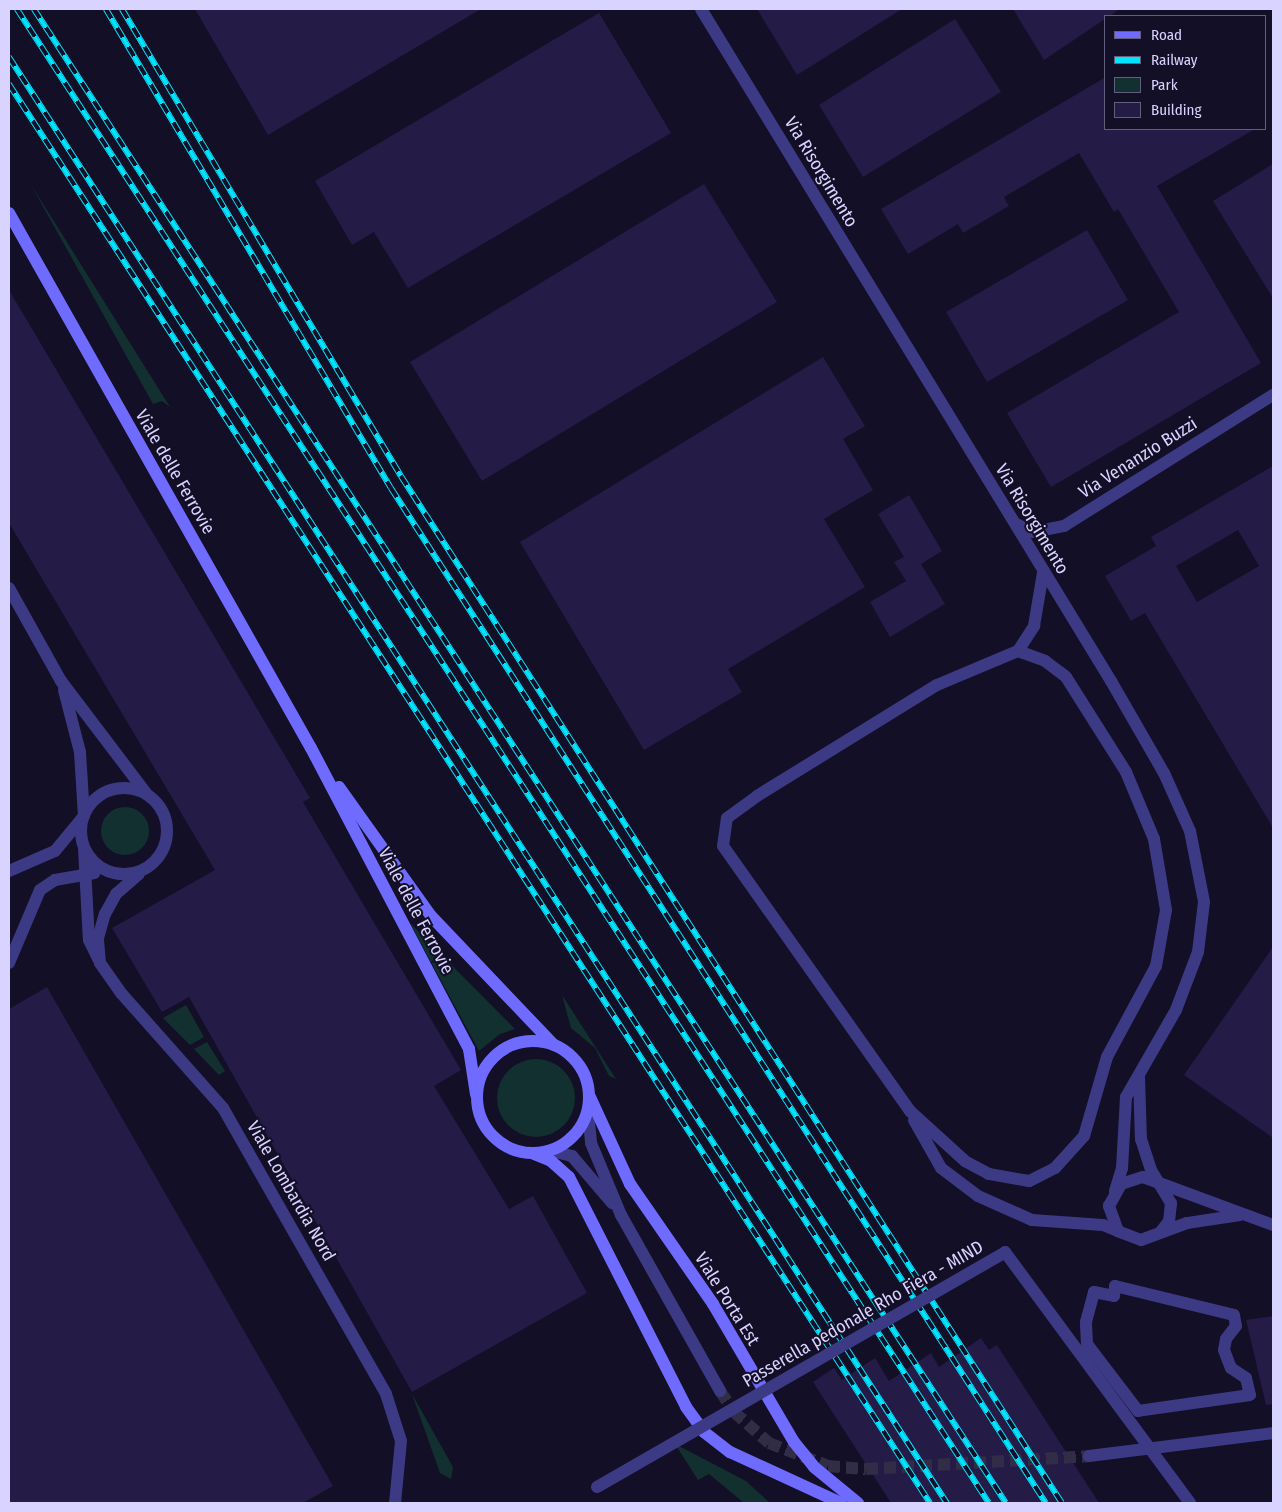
<!DOCTYPE html>
<html>
<head>
<meta charset="utf-8">
<style>
	body { margin:0 }
	#map { position:relative; width:1282px; height:1512px; overflow:hidden; background:#130f26; font-family:"Fira Sans Condensed",sans-serif }
	div>[style] { position:absolute }
	.green>* { inset:0; background:#12302f }
	.round { border-radius:50% }
	.building>* { inset:0; background:#241b47 }
	.street-tunnel>* { height:12px; margin-top:-6px; transform-origin:0; background:repeating-linear-gradient(90deg,#312d47 0 12px,transparent 0 18px) }
	.lane>* { height:12px; margin:-6px; padding:0 6px; transform-origin:6px; border-radius:6px; background:#3d3a85 }
	.lane>.ring { margin:-6px; padding:0; box-sizing:content-box; background:none; border:12px solid #3d3a85; border-radius:50% }
	.street>* { height:12px; margin:-6px; padding:0 6px; transform-origin:6px; border-radius:6px; background:#3d3a85 }
	.secondary>* { height:12px; margin:-6px; padding:0 6px; transform-origin:6px; border-radius:6px; background:#6f6bff }
	.secondary>.ring { margin:-6px; padding:0; box-sizing:content-box; background:none; border:12px solid #6f6bff; border-radius:50% }
	.rail>* { height:5.5px; margin-top:-2.75px; transform-origin:0; background:repeating-linear-gradient(90deg,#130f26 0 11px,#00e5ff 0 22px); box-sizing:border-box; border-block:1px solid #00e5ff }
	.street-bridge>* { height:12px; margin:-6px; padding:0 6px; transform-origin:6px; border-radius:6px; background:#3d3a85 }
	span { translate:-50% -50%; white-space:nowrap; text-align:center; line-height:1.15; -webkit-text-stroke:4px #130f26; paint-order:stroke }
	.street-label { font-size:18px; color:#d9d4ff }
	.frame { position:absolute; inset:0; border:10px solid #d9d4ff; pointer-events:none }
	.legend { position:absolute; left:1104px; top:15px; width:162px; height:115px; box-sizing:border-box; background:#130f26; border:1px solid #625e7d; margin:0; padding:6px 9px; list-style:none; font-size:15px; color:#d9d4ff }
	.legend li { display:flex; align-items:center; gap:10px; height:25px }
	.legend b { width:25px; border:1px solid #625e7d }
</style>
</head>
<body>
<div id="map">
	<div class="green">
		<div style="clip-path:polygon(30px 183px,170px 407px,162px 401px,153px 404px)"></div>
		<div class="round" style="left:101px;top:807px;width:48px;height:48px"></div>
		<div style="clip-path:polygon(410px 923px,515px 1029px,500px 1034px,479px 1051px)"></div>
		<div style="clip-path:polygon(562px 995px,616px 1079px,609px 1076px,595px 1048px,571px 1028px)"></div>
		<div style="clip-path:polygon(186px 1005px,204px 1037px,190px 1045px,163px 1018px)"></div>
		<div style="clip-path:polygon(207px 1042px,225px 1071px,219px 1075px,194px 1049px)"></div>
		<div class="round" style="left:497px;top:1059px;width:78px;height:78px"></div>
		<div style="clip-path:polygon(412px 1394px,453px 1467px,451px 1479px,440px 1473px)"></div>
		<div style="clip-path:polygon(675px 1444px,746px 1481px,770px 1503px,744px 1503px,709px 1474px,698px 1480px)"></div>
	</div>
	<div class="building">
		<div style="clip-path:polygon(195px 9px,481px 9px,268px 135px)"></div>
		<div style="clip-path:polygon(757px 9px,902px 9px,797px 75px)"></div>
		<div style="clip-path:polygon(1013px 9px,1120px 9px,1044px 60px)"></div>
		<div style="clip-path:polygon(599px 13px,671px 133px,408px 288px,374px 232px,352px 245px,315px 181px)"></div>
		<div style="clip-path:polygon(955px 19px,1001px 92px,863px 177px,819px 105px)"></div>
		<div style="clip-path:polygon(1106px 77px,1106px 129px,1255px 129px,1157px 186px,1261px 363px,1051px 487px,1007px 413px,1179px 312px,1118px 209px,1114px 212px,1079px 153px,1004px 197px,1009px 206px,963px 233px,958px 224px,908px 254px,881px 209px)"></div>
		<div style="clip-path:polygon(1273px 164px,1273px 298px,1213px 201px)"></div>
		<div style="clip-path:polygon(704px 184px,777px 302px,482px 481px,410px 362px)"></div>
		<div style="clip-path:polygon(1087px 230px,1128px 300px,987px 382px,946px 312px)"></div>
		<div style="clip-path:polygon(9px 290px,310px 798px,303px 802px,461px 1070px,434px 1086px,509px 1209px,533px 1196px,587px 1293px,412px 1392px,189px 997px,162px 1012px,112px 928px,215px 870px,9px 523px)"></div>
		<div style="clip-path:polygon(823px 357px,865px 426px,843px 439px,873px 490px,824px 519px,865px 587px,728px 669px,742px 692px,644px 750px,520px 542px)"></div>
		<div style="clip-path:polygon(evenodd,1273px 466px,1273px 828px,1145px 613px,1131px 621px,1105px 576px,1156px 546px,1151px 537px,1273px 466px,1238px 530px,1259px 566px,1197px 602px,1176px 566px,1238px 530px)"></div>
		<div style="clip-path:polygon(909px 495px,942px 551px,921px 564px,945px 604px,890px 637px,870px 602px,906px 581px,894px 562px,904px 557px,878px 514px)"></div>
		<div style="clip-path:polygon(1273px 947px,1273px 1138px,1184px 1075px)"></div>
		<div style="clip-path:polygon(47px 987px,333px 1486px,303px 1503px,9px 1503px,9px 1009px)"></div>
		<div style="clip-path:polygon(1273px 1316px,1273px 1404px,1266px 1405px,1246px 1320px)"></div>
		<div style="clip-path:polygon(981px 1338px,989px 1350px,997px 1345px,1099px 1503px,891px 1503px,813px 1382px,834px 1368px,842px 1380px,875px 1358px,889px 1381px,931px 1353px,939px 1367px)"></div>
	</div>
	<div class="street-tunnel">
		<div style="left:720px;top:1391px;width:25px;rotate:56deg"></div>
		<div style="left:734px;top:1412px;width:47px;rotate:41.5deg"></div>
		<div style="left:769px;top:1443px;width:63px;rotate:21.3deg"></div>
		<div style="left:828px;top:1466px;width:38px;rotate:5deg"></div>
		<div style="left:866px;top:1469px;width:223px;rotate:-3.3deg"></div>
	</div>
	<div class="lane">
		<div style="left:9px;top:588px;width:107px;rotate:60.8deg"></div>
		<div style="left:61px;top:681px;width:141px;rotate:52.8deg"></div>
		<div style="left:1018px;top:651px;width:29px;rotate:20deg"></div>
		<div style="left:1045px;top:661px;width:26px;rotate:37deg"></div>
		<div style="left:1066px;top:677px;width:112px;rotate:57.7deg"></div>
		<div style="left:1126px;top:772px;width:73px;rotate:67.3deg"></div>
		<div style="left:1154px;top:839px;width:72px;rotate:80.4deg"></div>
		<div style="left:1166px;top:910px;width:57px;rotate:100.1deg"></div>
		<div style="left:1156px;top:966px;width:103px;rotate:118.3deg"></div>
		<div style="left:1107px;top:1057px;width:82px;rotate:106.2deg"></div>
		<div style="left:1084px;top:1136px;width:43px;rotate:132.2deg"></div>
		<div style="left:1055px;top:1168px;width:29px;rotate:153deg"></div>
		<div style="left:1029px;top:1181px;width:41px;rotate:-170.1deg"></div>
		<div style="left:989px;top:1174px;width:27px;rotate:-152deg"></div>
		<div style="left:965px;top:1161px;width:74px;rotate:-137.7deg"></div>
		<div style="left:910px;top:1111px;width:324px;rotate:-125.2deg"></div>
		<div style="left:723px;top:846px;width:28px;rotate:-82deg"></div>
		<div style="left:727px;top:818px;width:37px;rotate:-36deg"></div>
		<div style="left:757px;top:796px;width:211px;rotate:-31.7deg"></div>
		<div style="left:937px;top:685px;width:88px;rotate:-22.8deg"></div>
		<div style="left:1018px;top:651px;width:30px;rotate:-57deg"></div>
		<div style="left:1034px;top:626px;width:54px;rotate:-80.4deg"></div>
		<div class="ring" style="left:81px;top:788px;width:74px;height:74px"></div>
		<div style="left:84px;top:849px;width:91px;rotate:86.9deg"></div>
		<div style="left:89px;top:940px;width:25px;rotate:64deg"></div>
		<div style="left:100px;top:963px;width:25px;rotate:-95deg"></div>
		<div style="left:98px;top:938px;width:25px;rotate:-74deg"></div>
		<div style="left:105px;top:914px;width:23px;rotate:-61deg"></div>
		<div style="left:116px;top:894px;width:30px;rotate:-41deg"></div>
		<div style="left:9px;top:871px;width:50px;rotate:-23.5deg"></div>
		<div style="left:55px;top:851px;width:45px;rotate:-50.4deg"></div>
		<div style="left:84px;top:816px;width:64px;rotate:-93.6deg"></div>
		<div style="left:80px;top:752px;width:64px;rotate:-104.5deg"></div>
		<div style="left:9px;top:963px;width:79px;rotate:-67deg"></div>
		<div style="left:40px;top:890px;width:18px;rotate:-34deg"></div>
		<div style="left:55px;top:880px;width:40px;rotate:-10deg"></div>
		<div style="left:100px;top:963px;width:37px;rotate:55deg"></div>
		<div style="left:121px;top:993px;width:154px;rotate:48.4deg"></div>
		<div style="left:223px;top:1108px;width:329px;rotate:60.3deg"></div>
		<div style="left:386px;top:1394px;width:49px;rotate:72.3deg"></div>
		<div style="left:401px;top:1441px;width:62px;rotate:95.5deg"></div>
		<div style="left:914px;top:1120px;width:55px;rotate:60.6deg"></div>
		<div style="left:941px;top:1168px;width:46px;rotate:37.1deg"></div>
		<div style="left:978px;top:1196px;width:59px;rotate:24deg"></div>
		<div style="left:1032px;top:1220px;width:71px;rotate:4deg"></div>
		<div style="left:1103px;top:1225px;width:18px;rotate:22deg"></div>
	</div>
	<div class="street">
		<div style="left:701px;top:9px;width:787px;rotate:58.61deg"></div>
		<div style="left:1111px;top:681px;width:106px;rotate:60.1deg"></div>
		<div style="left:1164px;top:773px;width:64px;rotate:65.9deg"></div>
		<div style="left:1190px;top:831px;width:72px;rotate:78.8deg"></div>
		<div style="left:1204px;top:902px;width:50px;rotate:96.8deg"></div>
		<div style="left:1198px;top:952px;width:62px;rotate:110.8deg"></div>
		<div style="left:1176px;top:1010px;width:100px;rotate:119.9deg"></div>
		<div style="left:1126px;top:1097px;width:71px;rotate:93.2deg"></div>
		<div style="left:1122px;top:1168px;width:24px;rotate:107deg"></div>
		<div style="left:1016px;top:524px;width:19px;rotate:25deg"></div>
		<div style="left:1033px;top:532px;width:32px;rotate:-11deg"></div>
		<div style="left:1064px;top:526px;width:247px;rotate:-32.1deg"></div>
		<div style="left:1139px;top:1077px;width:62px;rotate:88.2deg"></div>
		<div style="left:1141px;top:1139px;width:33px;rotate:72deg"></div>
		<div style="left:1151px;top:1170px;width:39px;rotate:59deg"></div>
		<div style="left:1171px;top:1203px;width:18px;rotate:96deg"></div>
		<div style="left:1169px;top:1221px;width:15px;rotate:127deg"></div>
		<div style="left:588px;top:1113px;width:30px;rotate:84deg"></div>
		<div style="left:591px;top:1143px;width:78px;rotate:67.4deg"></div>
		<div style="left:621px;top:1215px;width:202px;rotate:60.6deg"></div>
		<div style="left:552px;top:1151px;width:21px;rotate:14deg"></div>
		<div style="left:572px;top:1156px;width:62px;rotate:49.6deg"></div>
		<div style="left:1240px;top:1215px;width:54px;rotate:171.4deg"></div>
		<div style="left:1187px;top:1223px;width:49px;rotate:159.7deg"></div>
		<div style="left:1141px;top:1240px;width:25px;rotate:-159deg"></div>
		<div style="left:1118px;top:1231px;width:27px;rotate:-110deg"></div>
		<div style="left:1109px;top:1206px;width:25px;rotate:-61deg"></div>
		<div style="left:1121px;top:1184px;width:23px;rotate:-18deg"></div>
		<div style="left:1143px;top:1177px;width:139px;rotate:20.3deg"></div>
		<div style="left:1115px;top:1286px;width:122px;rotate:13.7deg"></div>
		<div style="left:1234px;top:1315px;width:11px;rotate:80deg"></div>
		<div style="left:1236px;top:1326px;width:16px;rotate:128deg"></div>
		<div style="left:1226px;top:1339px;width:11px;rotate:100deg"></div>
		<div style="left:1224px;top:1350px;width:19px;rotate:69deg"></div>
		<div style="left:1231px;top:1368px;width:18px;rotate:34deg"></div>
		<div style="left:1246px;top:1378px;width:17px;rotate:77deg"></div>
		<div style="left:1250px;top:1395px;width:113px;rotate:171.9deg"></div>
		<div style="left:1138px;top:1411px;width:84px;rotate:-127.3deg"></div>
		<div style="left:1087px;top:1344px;width:22px;rotate:-93deg"></div>
		<div style="left:1086px;top:1322px;width:31px;rotate:-75deg"></div>
		<div style="left:1094px;top:1292px;width:20px;rotate:11deg"></div>
		<div style="left:1114px;top:1296px;width:10px;rotate:-84deg"></div>
		<div style="left:1089px;top:1456px;width:185px;rotate:-7.1deg"></div>
	</div>
	<div class="secondary">
		<div style="left:9px;top:213px;width:614px;rotate:60.56deg"></div>
		<div style="left:311px;top:748px;width:340px;rotate:62.3deg"></div>
		<div style="left:469px;top:1049px;width:46px;rotate:81.2deg"></div>
		<div style="left:339px;top:787px;width:158px;rotate:54.5deg"></div>
		<div style="left:431px;top:916px;width:178px;rotate:46.4deg"></div>
		<div class="ring" style="left:477px;top:1041px;width:100px;height:100px"></div>
		<div style="left:590px;top:1097px;width:96px;rotate:65.3deg"></div>
		<div style="left:630px;top:1184px;width:146px;rotate:55.3deg"></div>
		<div style="left:713px;top:1304px;width:160px;rotate:59.6deg"></div>
		<div style="left:794px;top:1442px;width:32px;rotate:51deg"></div>
		<div style="left:814px;top:1467px;width:57px;rotate:39.3deg"></div>
		<div style="left:534px;top:1154px;width:18px;rotate:22deg"></div>
		<div style="left:551px;top:1161px;width:24px;rotate:42deg"></div>
		<div style="left:569px;top:1177px;width:258px;rotate:63deg"></div>
		<div style="left:686px;top:1407px;width:31px;rotate:54deg"></div>
		<div style="left:704px;top:1432px;width:33px;rotate:38deg"></div>
		<div style="left:730px;top:1452px;width:122px;rotate:24.7deg"></div>
	</div>
	<div class="rail">
		<div style="left:17px;top:9px;width:1782px;rotate:56.95deg"></div>
		<div style="left:34px;top:9px;width:1782px;rotate:56.95deg"></div>
		<div style="left:106px;top:9px;width:557px;rotate:59.25deg"></div>
		<div style="left:391px;top:488px;width:1208px;rotate:57.17deg"></div>
		<div style="left:122px;top:9px;width:544px;rotate:59.14deg"></div>
		<div style="left:401px;top:476px;width:1221px;rotate:57.23deg"></div>
		<div style="left:9px;top:57px;width:1724px;rotate:57.03deg"></div>
		<div style="left:9px;top:84px;width:1692px;rotate:57.01deg"></div>
	</div>
	<div class="street-bridge">
		<div style="left:597px;top:1487px;width:471px;rotate:-29.9deg"></div>
		<div style="left:1005px;top:1252px;width:312px;rotate:53.6deg"></div>
	</div>
	<div class="street-label">
		<span style="left:821px;top:172px;rotate:59deg">Via Risorgimento</span>
		<span style="left:1138px;top:458px;rotate:-32deg">Via Venanzio Buzzi</span>
		<span style="left:175px;top:472px;rotate:60deg">Viale delle Ferrovie</span>
		<span style="left:1032px;top:519px;rotate:59deg">Via Risorgimento</span>
		<span style="left:416px;top:911px;rotate:62deg">Viale delle Ferrovie</span>
		<span style="left:291px;top:1191px;rotate:60deg">Viale Lombardia Nord</span>
		<span style="left:727px;top:1299px;rotate:58deg">Viale Porta Est</span>
		<span style="left:863px;top:1314px;rotate:-30deg">Passerella pedonale Rho Fiera - MIND</span>
	</div>
	<div class="frame"></div>
	<ul class="legend">
	<li><b style="height:6px;background:#6f6bff"></b>Road</li>
	<li><b style="height:6px;background:#00e5ff"></b>Railway</li>
	<li><b style="height:14px;background:#12302f"></b>Park</li>
	<li><b style="height:14px;background:#241b47"></b>Building</li>
	</ul>
</div>
</body>
</html>
